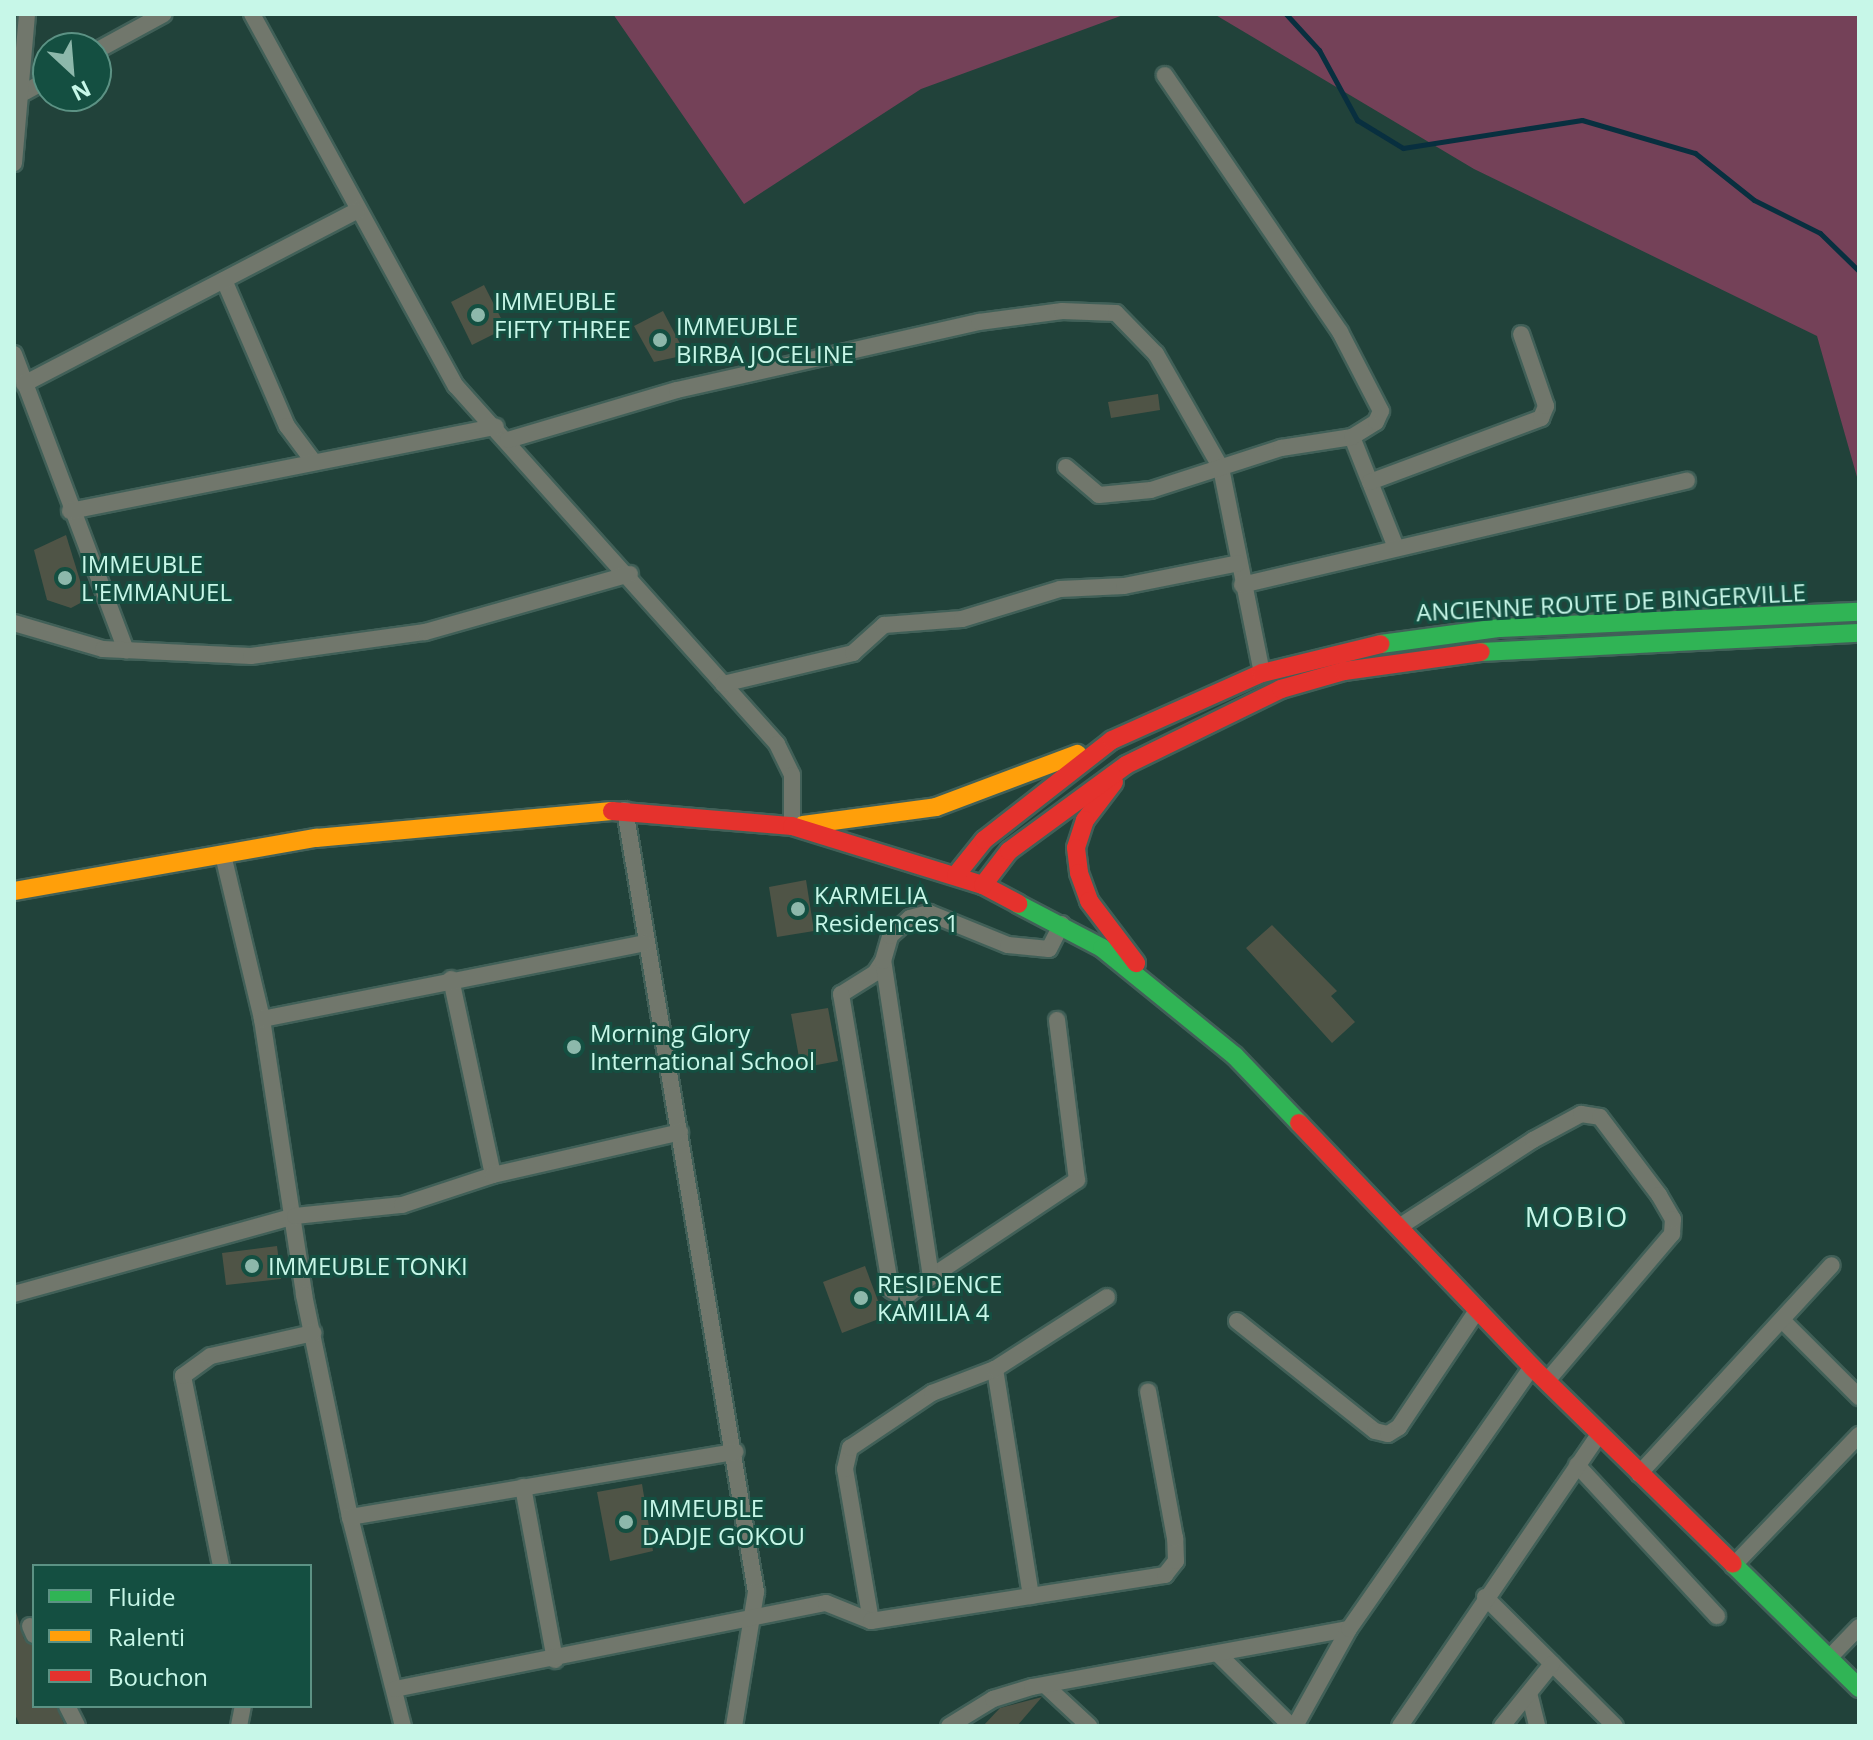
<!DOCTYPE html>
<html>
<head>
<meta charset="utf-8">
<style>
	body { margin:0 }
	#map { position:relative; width:1873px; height:1740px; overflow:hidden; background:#21423a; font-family:"Open Sans",sans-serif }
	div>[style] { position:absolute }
	.green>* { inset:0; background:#744158 }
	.stream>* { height:5px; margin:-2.5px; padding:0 2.5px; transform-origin:2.5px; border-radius:2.5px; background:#082f3f }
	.building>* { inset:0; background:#4f5446 }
	.roads { filter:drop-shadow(2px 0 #416058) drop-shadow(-2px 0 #416058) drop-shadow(0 2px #416058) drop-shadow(0 -2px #416058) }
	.street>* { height:16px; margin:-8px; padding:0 8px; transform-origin:8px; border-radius:8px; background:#71776c }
	.fast>* { height:18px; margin:-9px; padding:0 9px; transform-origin:9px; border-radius:9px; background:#30b455 }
	.slow>* { height:18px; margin:-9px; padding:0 9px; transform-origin:9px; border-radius:9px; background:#ff9f0a }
	.jam>* { height:18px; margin:-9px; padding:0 9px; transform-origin:9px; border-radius:9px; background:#e5322d }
	.dots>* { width:22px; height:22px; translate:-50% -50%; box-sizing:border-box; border:4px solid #144f41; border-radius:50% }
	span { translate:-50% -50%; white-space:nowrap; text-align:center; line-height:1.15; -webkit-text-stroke:6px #144f41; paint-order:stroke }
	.poi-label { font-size:24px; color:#c7f7e8 }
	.left { translate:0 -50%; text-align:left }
	.street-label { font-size:24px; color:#c7f7e8 }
	.quarter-label { font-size:28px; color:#c7f7e8; letter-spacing:2px }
	.frame { position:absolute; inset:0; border:16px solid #c7f7e8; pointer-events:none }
	.legend { position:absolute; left:32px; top:1564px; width:280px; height:144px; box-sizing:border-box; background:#144f41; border:2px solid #5c9284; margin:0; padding:10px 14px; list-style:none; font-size:24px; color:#c7f7e8 }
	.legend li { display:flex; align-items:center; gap:16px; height:40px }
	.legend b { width:40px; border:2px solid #5c9284 }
	.north { position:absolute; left:32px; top:32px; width:80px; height:80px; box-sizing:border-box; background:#144f41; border:2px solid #5c9284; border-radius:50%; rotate:154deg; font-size:22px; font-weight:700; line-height:32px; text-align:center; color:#c7f7e8 }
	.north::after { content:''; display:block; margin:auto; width:28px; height:36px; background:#8db8ab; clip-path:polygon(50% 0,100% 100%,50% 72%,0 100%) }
</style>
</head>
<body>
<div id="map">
	<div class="green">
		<div style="clip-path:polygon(613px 14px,1126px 14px,921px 89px,744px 204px)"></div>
		<div style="clip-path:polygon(1214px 14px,1859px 14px,1859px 484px,1817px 336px,1474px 169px)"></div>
	</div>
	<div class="stream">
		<div style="left:1286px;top:14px;width:49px;rotate:47.5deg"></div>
		<div style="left:1319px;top:50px;width:80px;rotate:61.5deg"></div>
		<div style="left:1357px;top:120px;width:54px;rotate:31.3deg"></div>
		<div style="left:1403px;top:148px;width:181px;rotate:-8.9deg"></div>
		<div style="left:1582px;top:120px;width:118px;rotate:16.3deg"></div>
		<div style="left:1695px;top:153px;width:75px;rotate:38.5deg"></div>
		<div style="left:1754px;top:200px;width:74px;rotate:26.6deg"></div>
		<div style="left:1820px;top:233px;width:54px;rotate:44.3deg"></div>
	</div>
	<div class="building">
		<div style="clip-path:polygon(484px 285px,506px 328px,472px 345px,451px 302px)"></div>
		<div style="clip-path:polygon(663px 311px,686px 355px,654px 362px,634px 326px)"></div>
		<div style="clip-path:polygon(1158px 394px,1160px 410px,1111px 418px,1108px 402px)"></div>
		<div style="clip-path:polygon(66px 535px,86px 600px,71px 608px,47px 600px,34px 550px)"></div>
		<div style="clip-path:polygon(806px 880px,814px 931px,777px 937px,769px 887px)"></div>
		<div style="clip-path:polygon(1272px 925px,1337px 991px,1331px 996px,1355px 1022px,1332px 1043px,1246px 948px)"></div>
		<div style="clip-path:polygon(828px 1008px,838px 1061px,801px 1068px,791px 1014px)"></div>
		<div style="clip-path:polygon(277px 1246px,281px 1279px,226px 1285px,222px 1253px)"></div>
		<div style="clip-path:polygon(865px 1266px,884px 1317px,842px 1333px,823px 1282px)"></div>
		<div style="clip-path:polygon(642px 1484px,653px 1551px,610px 1561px,597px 1492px)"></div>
		<div style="clip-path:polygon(14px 1605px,24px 1639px,34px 1646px,34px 1706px,56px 1706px,65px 1726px,20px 1726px,14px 1712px)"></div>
		<div style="clip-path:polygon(1042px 1697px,1017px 1726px,983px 1726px,1000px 1708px)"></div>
	</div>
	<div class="roads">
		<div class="street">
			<div style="left:252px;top:14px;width:424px;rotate:61.3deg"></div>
			<div style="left:456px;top:386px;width:481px;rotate:48.1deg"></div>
			<div style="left:777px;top:744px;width:34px;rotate:64deg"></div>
			<div style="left:792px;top:775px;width:51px;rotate:90deg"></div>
			<div style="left:96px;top:51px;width:77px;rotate:-28.6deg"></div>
			<div style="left:25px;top:92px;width:26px;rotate:-29deg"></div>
			<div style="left:14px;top:163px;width:150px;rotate:-85deg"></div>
			<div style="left:224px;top:280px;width:159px;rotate:66.7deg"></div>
			<div style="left:287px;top:426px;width:44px;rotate:53.4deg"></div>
			<div style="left:14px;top:354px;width:317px;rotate:69.3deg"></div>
			<div style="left:24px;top:384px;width:375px;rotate:-27.5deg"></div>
			<div style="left:1352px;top:437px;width:116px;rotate:68.3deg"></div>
			<div style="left:508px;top:440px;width:176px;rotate:-16.5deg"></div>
			<div style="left:677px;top:390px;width:310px;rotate:-12.7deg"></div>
			<div style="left:979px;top:322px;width:84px;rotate:-7.5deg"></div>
			<div style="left:1062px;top:311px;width:54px;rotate:2.1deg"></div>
			<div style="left:1116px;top:313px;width:57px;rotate:45.7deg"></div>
			<div style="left:1156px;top:354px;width:131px;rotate:60.3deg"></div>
			<div style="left:1221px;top:468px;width:209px;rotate:78.7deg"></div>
			<div style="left:1066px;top:467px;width:43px;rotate:40.3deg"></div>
			<div style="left:1099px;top:495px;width:52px;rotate:-5.5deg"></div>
			<div style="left:1151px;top:490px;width:137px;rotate:-17.9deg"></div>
			<div style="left:1281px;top:448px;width:72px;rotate:-8.8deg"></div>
			<div style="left:1352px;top:437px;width:28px;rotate:-32deg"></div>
			<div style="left:1376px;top:422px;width:12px;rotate:-66deg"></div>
			<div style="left:1381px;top:411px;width:89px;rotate:-117.4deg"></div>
			<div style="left:1340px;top:332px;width:311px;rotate:-124.3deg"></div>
			<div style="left:1370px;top:482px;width:183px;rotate:-20.5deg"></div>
			<div style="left:1541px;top:418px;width:13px;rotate:-67deg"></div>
			<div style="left:1546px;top:406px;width:76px;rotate:-109.1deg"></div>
			<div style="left:70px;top:511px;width:434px;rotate:-11.2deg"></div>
			<div style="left:1242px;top:585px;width:457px;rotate:-13.2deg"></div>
			<div style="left:14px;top:623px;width:93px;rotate:16.3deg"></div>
			<div style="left:103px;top:649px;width:148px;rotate:2.7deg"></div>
			<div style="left:251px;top:656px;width:176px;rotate:-7.9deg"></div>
			<div style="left:425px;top:632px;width:213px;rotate:-15.8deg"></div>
			<div style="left:723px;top:684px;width:134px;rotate:-13.4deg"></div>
			<div style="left:853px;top:653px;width:42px;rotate:-42.1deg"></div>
			<div style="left:884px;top:625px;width:78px;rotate:-4.4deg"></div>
			<div style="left:962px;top:619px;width:102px;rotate:-17deg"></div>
			<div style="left:1060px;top:589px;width:64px;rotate:-2.7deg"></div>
			<div style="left:1124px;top:586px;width:117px;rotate:-11.3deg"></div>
			<div style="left:625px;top:810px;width:793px;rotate:80.49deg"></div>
			<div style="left:756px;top:1592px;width:136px;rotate:99.3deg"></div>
			<div style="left:223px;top:855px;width:169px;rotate:76.6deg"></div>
			<div style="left:262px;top:1019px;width:279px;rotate:81.3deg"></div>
			<div style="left:304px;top:1295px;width:227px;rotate:78.3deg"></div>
			<div style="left:350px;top:1517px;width:216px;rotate:75.8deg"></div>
			<div style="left:883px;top:961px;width:14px;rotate:124deg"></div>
			<div style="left:875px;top:973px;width:40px;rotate:148deg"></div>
			<div style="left:841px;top:994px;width:300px;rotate:80.4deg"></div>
			<div style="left:891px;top:1290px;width:16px;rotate:27deg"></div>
			<div style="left:905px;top:1297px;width:33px;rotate:-38deg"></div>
			<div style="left:451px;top:979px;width:200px;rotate:77.9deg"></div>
			<div style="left:262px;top:1019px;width:390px;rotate:-11.2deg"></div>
			<div style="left:1057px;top:1020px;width:161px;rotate:82.9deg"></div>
			<div style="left:1077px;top:1180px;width:175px;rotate:146.4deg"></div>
			<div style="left:931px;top:1277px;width:320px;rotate:-98.6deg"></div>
			<div style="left:883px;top:961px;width:26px;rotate:-74deg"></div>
			<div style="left:890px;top:936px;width:27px;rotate:-42deg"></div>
			<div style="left:910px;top:918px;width:20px;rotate:-15deg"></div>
			<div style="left:929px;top:913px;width:85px;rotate:22.1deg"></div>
			<div style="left:1008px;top:945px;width:41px;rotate:5.6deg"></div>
			<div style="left:1049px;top:949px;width:28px;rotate:-63deg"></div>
			<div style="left:1399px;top:1227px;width:160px;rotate:-33deg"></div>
			<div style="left:1533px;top:1140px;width:55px;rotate:-28.4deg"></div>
			<div style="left:1581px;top:1114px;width:19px;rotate:9deg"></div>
			<div style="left:1600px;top:1117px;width:98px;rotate:52.9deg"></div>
			<div style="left:1659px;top:1195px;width:28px;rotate:60deg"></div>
			<div style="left:1673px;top:1219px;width:15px;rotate:94deg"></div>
			<div style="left:1672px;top:1234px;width:193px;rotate:130.4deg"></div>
			<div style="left:14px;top:1294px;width:292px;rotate:-15.5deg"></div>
			<div style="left:295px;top:1216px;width:108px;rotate:-5.9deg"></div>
			<div style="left:402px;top:1205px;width:96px;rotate:-18.2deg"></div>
			<div style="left:493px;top:1175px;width:192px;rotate:-12.9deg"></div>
			<div style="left:1782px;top:1320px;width:109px;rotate:45deg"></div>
			<div style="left:1237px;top:1321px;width:176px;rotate:38.6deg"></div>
			<div style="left:1375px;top:1431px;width:13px;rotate:13deg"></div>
			<div style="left:1388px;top:1434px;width:13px;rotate:-32deg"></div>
			<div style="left:1399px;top:1427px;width:142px;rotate:-56.2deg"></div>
			<div style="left:995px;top:1369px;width:230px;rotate:81deg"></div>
			<div style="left:1577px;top:1465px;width:206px;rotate:47.2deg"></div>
			<div style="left:1639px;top:1474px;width:284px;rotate:-47.3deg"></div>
			<div style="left:523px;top:1487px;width:176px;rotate:79.5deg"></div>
			<div style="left:350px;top:1517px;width:391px;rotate:-9.6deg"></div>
			<div style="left:221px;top:1566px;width:194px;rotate:-101.3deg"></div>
			<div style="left:183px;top:1376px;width:34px;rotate:-36deg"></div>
			<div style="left:211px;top:1356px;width:105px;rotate:-12.7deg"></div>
			<div style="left:1733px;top:1566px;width:182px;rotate:-46.1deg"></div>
			<div style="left:1485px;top:1597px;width:183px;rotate:44.8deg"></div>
			<div style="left:871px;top:1621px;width:154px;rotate:-99.7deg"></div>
			<div style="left:845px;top:1469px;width:22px;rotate:-77deg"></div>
			<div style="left:850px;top:1448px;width:99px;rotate:-33.9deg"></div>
			<div style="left:932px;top:1393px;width:67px;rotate:-20.9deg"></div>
			<div style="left:995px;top:1369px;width:133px;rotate:-32.7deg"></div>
			<div style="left:30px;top:1626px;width:10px;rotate:66deg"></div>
			<div style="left:1219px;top:1655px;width:101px;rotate:44.6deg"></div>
			<div style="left:1829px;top:1658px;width:43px;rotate:-45.9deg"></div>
			<div style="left:1046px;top:1686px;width:59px;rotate:42.9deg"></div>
			<div style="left:395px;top:1689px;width:439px;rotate:-11.3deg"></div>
			<div style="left:826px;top:1603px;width:48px;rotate:21.8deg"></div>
			<div style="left:871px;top:1621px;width:298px;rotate:-8.9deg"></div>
			<div style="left:1165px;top:1575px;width:18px;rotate:-52deg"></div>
			<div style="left:1176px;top:1561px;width:23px;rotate:-92deg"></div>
			<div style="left:1175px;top:1538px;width:149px;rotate:-100.4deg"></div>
			<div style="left:1529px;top:1693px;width:34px;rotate:76deg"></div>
			<div style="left:67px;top:1706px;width:22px;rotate:63deg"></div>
			<div style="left:239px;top:1726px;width:20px;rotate:-79deg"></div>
			<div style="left:949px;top:1726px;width:52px;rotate:-31.5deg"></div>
			<div style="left:993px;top:1699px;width:41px;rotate:-17.1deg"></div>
			<div style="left:1032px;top:1687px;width:322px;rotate:-10.4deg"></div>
			<div style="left:1295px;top:1726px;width:111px;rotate:-60.9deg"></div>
			<div style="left:1349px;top:1629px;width:320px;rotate:-55.1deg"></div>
			<div style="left:1400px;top:1726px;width:353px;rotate:-55.7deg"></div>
			<div style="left:1502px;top:1726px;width:80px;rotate:-51.1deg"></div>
		</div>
		<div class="fast">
			<div style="left:1381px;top:644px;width:120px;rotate:-7.7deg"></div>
			<div style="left:1500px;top:628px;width:359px;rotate:-2.6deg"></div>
			<div style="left:1481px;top:652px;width:378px;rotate:-2.9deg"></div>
			<div style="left:1018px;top:904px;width:95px;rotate:27.6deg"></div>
			<div style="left:1102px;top:948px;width:171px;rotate:39.1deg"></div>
			<div style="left:1235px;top:1056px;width:93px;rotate:46.3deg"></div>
			<div style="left:1733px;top:1564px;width:177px;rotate:44.5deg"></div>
		</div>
		<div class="slow">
			<div style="left:803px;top:825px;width:134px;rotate:-7.7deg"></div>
			<div style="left:936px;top:807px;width:151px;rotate:-20.6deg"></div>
			<div style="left:14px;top:891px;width:307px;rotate:-10deg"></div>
			<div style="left:316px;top:838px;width:297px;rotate:-5.2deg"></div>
		</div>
		<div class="jam">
			<div style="left:1114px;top:782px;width:48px;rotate:127.3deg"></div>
			<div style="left:1085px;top:820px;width:29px;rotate:108deg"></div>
			<div style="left:1076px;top:848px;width:25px;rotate:83deg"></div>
			<div style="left:1079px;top:873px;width:30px;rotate:70deg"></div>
			<div style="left:1089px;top:901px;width:78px;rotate:52.8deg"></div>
			<div style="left:612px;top:811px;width:181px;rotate:4.8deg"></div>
			<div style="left:792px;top:826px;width:200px;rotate:17.2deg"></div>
			<div style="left:983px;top:885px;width:40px;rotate:28deg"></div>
			<div style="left:956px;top:875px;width:45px;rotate:-51.3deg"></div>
			<div style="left:984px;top:840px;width:162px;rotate:-38deg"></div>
			<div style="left:1112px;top:740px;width:164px;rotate:-24.1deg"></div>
			<div style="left:1262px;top:673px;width:122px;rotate:-13.7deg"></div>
			<div style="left:983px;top:885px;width:43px;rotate:-52.6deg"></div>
			<div style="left:1009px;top:851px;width:145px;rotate:-36.3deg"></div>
			<div style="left:1126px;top:765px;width:173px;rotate:-26.1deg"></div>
			<div style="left:1281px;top:689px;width:66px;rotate:-15.9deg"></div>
			<div style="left:1344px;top:671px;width:138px;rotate:-7.9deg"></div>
			<div style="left:1299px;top:1123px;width:337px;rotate:46.3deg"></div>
			<div style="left:1532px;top:1367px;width:281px;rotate:44.4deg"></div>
		</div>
	</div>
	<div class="dots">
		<div style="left:478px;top:315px;background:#8db8ab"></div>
		<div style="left:660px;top:340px;background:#8db8ab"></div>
		<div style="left:65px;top:578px;background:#8db8ab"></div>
		<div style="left:798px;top:909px;background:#8db8ab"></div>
		<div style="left:574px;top:1047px;background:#8db8ab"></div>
		<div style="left:252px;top:1266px;background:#8db8ab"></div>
		<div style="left:861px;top:1298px;background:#8db8ab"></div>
		<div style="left:626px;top:1522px;background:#8db8ab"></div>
	</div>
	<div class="poi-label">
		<span class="left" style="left:494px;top:315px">IMMEUBLE<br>FIFTY THREE</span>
		<span class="left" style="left:676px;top:340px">IMMEUBLE<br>BIRBA JOCELINE</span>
		<span class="left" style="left:81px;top:578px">IMMEUBLE<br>L'EMMANUEL</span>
		<span class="left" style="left:814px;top:909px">KARMELIA<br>Residences 1</span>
		<span class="left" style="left:590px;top:1047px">Morning Glory<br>International School</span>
		<span class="left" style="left:268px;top:1266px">IMMEUBLE TONKI</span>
		<span class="left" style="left:877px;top:1298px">RESIDENCE<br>KAMILIA 4</span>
		<span class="left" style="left:642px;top:1522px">IMMEUBLE<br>DADJE GOKOU</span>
	</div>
	<div class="street-label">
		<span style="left:1611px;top:602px;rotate:-3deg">ANCIENNE ROUTE DE BINGERVILLE</span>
	</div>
	<div class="quarter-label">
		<span style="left:1577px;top:1216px">MOBIO</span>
	</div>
	<div class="frame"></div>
	<ul class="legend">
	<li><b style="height:10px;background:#30b455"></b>Fluide</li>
	<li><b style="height:10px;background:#ff9f0a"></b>Ralenti</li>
	<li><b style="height:10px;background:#e5322d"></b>Bouchon</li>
	</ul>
	<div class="north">N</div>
</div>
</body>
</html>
